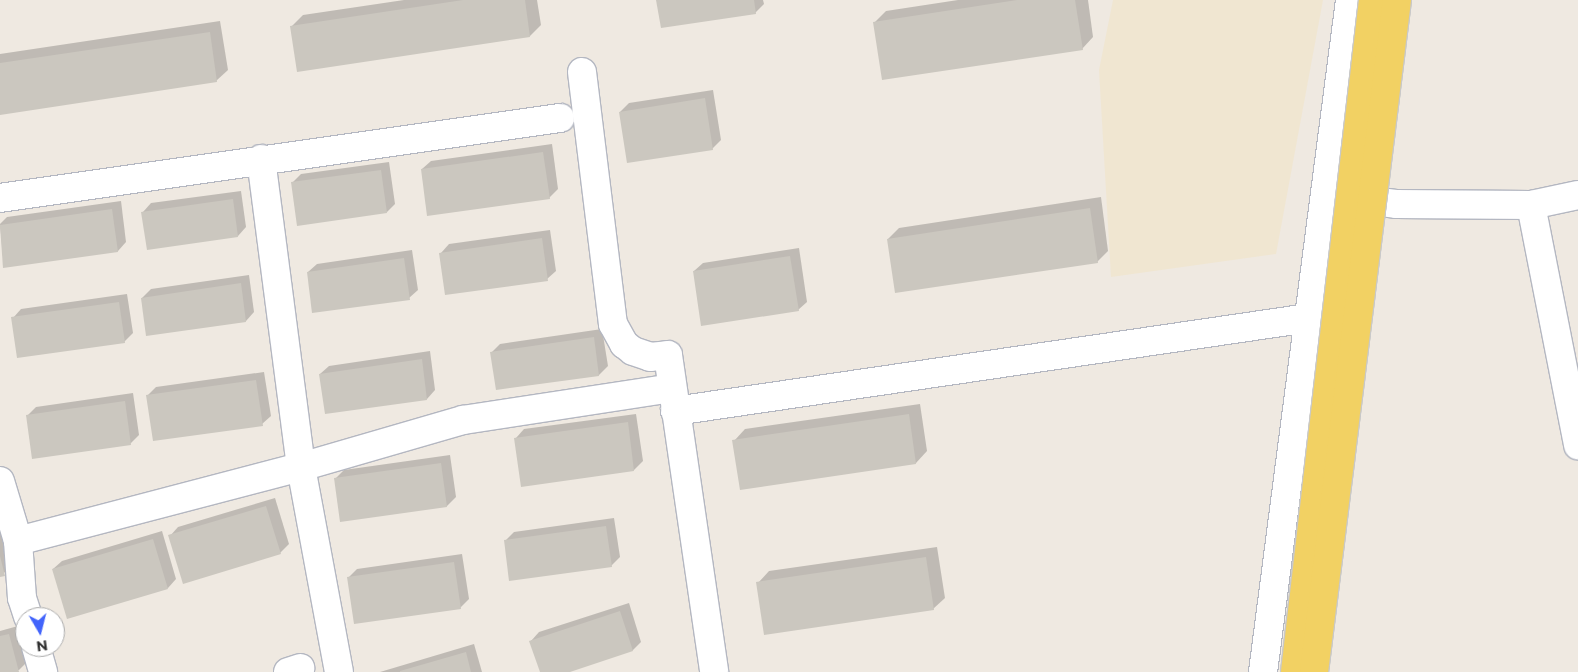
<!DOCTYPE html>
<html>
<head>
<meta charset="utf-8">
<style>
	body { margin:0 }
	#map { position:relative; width:1578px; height:672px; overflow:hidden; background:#efe9e1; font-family:Montserrat,sans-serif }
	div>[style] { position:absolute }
	.education>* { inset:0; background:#f0e6d1 }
	.shadow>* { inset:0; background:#0003 }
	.building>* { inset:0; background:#cbc7bf }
	.roads { filter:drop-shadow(1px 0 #b4b7c1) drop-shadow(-1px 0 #b4b7c1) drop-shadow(0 1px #b4b7c1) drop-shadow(0 -1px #b4b7c1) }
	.minor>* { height:28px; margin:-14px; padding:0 14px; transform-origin:14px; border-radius:14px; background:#fff }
	.bridges { filter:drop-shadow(1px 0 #c9c9c9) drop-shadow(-1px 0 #c9c9c9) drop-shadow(0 1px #c9c9c9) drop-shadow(0 -1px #c9c9c9) }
	.major-bridge>* { height:28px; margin:-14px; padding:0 14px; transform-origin:14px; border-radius:14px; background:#f2d163 }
	span { translate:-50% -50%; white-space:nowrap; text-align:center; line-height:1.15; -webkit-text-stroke:4px #fff; paint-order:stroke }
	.north { position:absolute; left:15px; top:607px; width:50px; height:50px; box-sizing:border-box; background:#fff; border:1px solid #ababab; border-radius:50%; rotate:172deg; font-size:14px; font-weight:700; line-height:20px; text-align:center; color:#2e2e2e }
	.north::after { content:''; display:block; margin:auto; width:18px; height:22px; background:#4264fb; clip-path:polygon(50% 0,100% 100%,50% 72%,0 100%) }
</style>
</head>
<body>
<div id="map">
	<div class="education">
		<div style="clip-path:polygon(1113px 0,1323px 0,1276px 254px,1111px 277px,1099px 70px)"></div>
	</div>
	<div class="shadow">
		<div style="clip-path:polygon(404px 0,537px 0,541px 25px,530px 36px,292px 26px,303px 15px)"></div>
		<div style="clip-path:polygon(658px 0,763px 0,764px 4px,755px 13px)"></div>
		<div style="clip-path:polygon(958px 0,1088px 0,1093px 37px,1082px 49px,875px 22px,886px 11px)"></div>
		<div style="clip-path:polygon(220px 21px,228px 70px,216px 81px,0 114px,0 54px)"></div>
		<div style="clip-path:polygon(713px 90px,721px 140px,712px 149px,620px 112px,629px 103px)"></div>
		<div style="clip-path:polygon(552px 144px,558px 189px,549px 198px,422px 169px,431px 161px)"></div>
		<div style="clip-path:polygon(389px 162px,395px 204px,387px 212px,292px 183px,301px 174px)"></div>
		<div style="clip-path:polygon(241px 191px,246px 227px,238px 236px,143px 212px,151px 203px)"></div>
		<div style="clip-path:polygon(1101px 197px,1108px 251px,1097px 262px,888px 239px,899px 228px)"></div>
		<div style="clip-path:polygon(121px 201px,126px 242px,118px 251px,4px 267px,0 224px,7px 217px)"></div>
		<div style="clip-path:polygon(550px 230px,556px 271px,547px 279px,441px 253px,449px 244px)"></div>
		<div style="clip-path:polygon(799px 248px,807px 302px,798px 310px,694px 271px,703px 263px)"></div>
		<div style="clip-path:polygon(412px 250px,418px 290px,409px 298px,308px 272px,317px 264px)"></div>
		<div style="clip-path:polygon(249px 275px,254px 312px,246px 321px,142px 298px,151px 289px)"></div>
		<div style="clip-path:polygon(127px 294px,133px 333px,124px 342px,13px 318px,21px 309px)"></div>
		<div style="clip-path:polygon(602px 329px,608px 366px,599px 375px,497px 389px,492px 352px,500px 344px)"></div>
		<div style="clip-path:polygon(430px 351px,435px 390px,427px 399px,320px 374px,329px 366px)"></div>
		<div style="clip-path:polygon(264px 372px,271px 416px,262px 424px,148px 395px,156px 387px)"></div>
		<div style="clip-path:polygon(133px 393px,139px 435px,130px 444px,27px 416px,36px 407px)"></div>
		<div style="clip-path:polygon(920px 404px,927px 451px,916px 463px,734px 441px,745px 429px)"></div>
		<div style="clip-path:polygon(636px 414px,643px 461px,634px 470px,522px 485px,516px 438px,524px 429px)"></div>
		<div style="clip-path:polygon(450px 455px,456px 497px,447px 506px,341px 520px,335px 479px,344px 470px)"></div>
		<div style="clip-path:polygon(275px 498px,289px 544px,280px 553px,170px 536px,178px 527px)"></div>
		<div style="clip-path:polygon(614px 518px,620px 557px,611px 566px,505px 541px,514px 532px)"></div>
		<div style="clip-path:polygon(0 527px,13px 566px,0 576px)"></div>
		<div style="clip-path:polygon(162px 531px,176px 579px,168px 588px,53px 569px,62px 561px)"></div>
		<div style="clip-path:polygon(937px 547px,945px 598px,933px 609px,758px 583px,769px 571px)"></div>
		<div style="clip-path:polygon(462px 554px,469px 599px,460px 608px,349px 577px,357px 569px)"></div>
		<div style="clip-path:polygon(629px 603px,641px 642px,633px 650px,566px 672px,541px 672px,531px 641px,539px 632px)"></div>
		<div style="clip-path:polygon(18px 626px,27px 662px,19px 670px,0 672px,0 631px)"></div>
		<div style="clip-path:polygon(474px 644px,482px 672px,380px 672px)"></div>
	</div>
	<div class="building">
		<div style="clip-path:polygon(463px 0,525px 0,530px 37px,297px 72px,290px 26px)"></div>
		<div style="clip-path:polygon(656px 0,754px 0,756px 14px,661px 28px)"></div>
		<div style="clip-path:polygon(1017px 0,1075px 0,1083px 50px,882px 80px,873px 22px)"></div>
		<div style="clip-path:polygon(210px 32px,217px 82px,0 115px,0 63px)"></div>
		<div style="clip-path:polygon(705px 98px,713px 150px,627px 163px,619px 112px)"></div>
		<div style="clip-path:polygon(543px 152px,550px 199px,427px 216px,421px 169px)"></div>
		<div style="clip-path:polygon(381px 170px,387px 213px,297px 226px,291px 182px)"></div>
		<div style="clip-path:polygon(233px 199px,238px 237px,147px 250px,141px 212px)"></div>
		<div style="clip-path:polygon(1090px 208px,1098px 263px,895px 293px,887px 239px)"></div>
		<div style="clip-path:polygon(112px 209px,118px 252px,3px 268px,0 225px)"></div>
		<div style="clip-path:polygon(542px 238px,548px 281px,445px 295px,439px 253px)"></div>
		<div style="clip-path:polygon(790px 256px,799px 311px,701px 326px,693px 271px)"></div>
		<div style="clip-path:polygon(404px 258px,410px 300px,312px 313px,307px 272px)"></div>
		<div style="clip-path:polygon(241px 283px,246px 322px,146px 336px,141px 298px)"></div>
		<div style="clip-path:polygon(119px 302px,125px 343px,17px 358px,11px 317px)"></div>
		<div style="clip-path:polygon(594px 337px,599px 376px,496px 390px,490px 352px)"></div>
		<div style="clip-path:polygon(422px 359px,427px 400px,325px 414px,319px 374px)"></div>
		<div style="clip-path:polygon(256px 380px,263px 426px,153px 441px,146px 395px)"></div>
		<div style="clip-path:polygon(125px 401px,131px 445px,32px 459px,26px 415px)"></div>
		<div style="clip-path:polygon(909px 414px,916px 464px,740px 490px,732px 440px)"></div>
		<div style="clip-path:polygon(628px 422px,634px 471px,521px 487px,514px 438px)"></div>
		<div style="clip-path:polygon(441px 463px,447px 507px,340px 522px,334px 478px)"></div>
		<div style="clip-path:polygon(266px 506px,281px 554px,183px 584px,168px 535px)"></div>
		<div style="clip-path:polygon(606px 526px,612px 567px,509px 581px,504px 540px)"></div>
		<div style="clip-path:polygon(153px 539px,168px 589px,67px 619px,52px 569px)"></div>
		<div style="clip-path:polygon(0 556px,5px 576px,0 577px)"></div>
		<div style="clip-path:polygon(926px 557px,934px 610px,764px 635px,756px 582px)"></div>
		<div style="clip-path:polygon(454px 562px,461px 609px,354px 624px,347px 577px)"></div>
		<div style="clip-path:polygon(620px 611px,633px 651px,570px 672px,540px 672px,529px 641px)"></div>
		<div style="clip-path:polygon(9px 634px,19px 672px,0 672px,0 636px)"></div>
		<div style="clip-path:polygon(466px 652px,471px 672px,400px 672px,400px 671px)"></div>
	</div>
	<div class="roads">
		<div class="minor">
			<div style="left:582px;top:72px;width:254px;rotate:83deg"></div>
			<div style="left:613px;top:324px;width:23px;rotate:61deg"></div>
			<div style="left:624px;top:344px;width:11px;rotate:38deg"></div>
			<div style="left:633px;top:351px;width:18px;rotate:19deg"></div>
			<div style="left:650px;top:357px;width:18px;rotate:-6deg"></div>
			<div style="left:668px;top:355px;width:320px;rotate:81.7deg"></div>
			<div style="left:261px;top:159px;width:311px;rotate:82.6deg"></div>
			<div style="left:301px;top:467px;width:208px;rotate:79.5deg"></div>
			<div style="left:0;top:198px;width:566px;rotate:-8.13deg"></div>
			<div style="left:1348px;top:198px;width:48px;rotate:7.1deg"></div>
			<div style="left:1396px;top:204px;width:135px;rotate:0.4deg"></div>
			<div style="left:1531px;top:205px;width:48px;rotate:-12deg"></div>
			<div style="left:1531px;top:205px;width:245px;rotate:78.9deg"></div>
			<div style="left:675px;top:411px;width:641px;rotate:-8.35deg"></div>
			<div style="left:0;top:481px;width:63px;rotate:73.3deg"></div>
			<div style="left:18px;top:541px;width:57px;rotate:86deg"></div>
			<div style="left:22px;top:598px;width:20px;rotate:72deg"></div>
			<div style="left:18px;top:541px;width:293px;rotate:-14.7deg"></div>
			<div style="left:301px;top:467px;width:169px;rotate:-16.2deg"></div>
			<div style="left:463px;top:420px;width:211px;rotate:-8.7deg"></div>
			<div style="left:36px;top:647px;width:26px;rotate:74deg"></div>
			<div style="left:288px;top:672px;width:13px;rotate:-18deg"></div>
			<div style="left:1263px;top:672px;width:678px;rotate:-82.62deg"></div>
		</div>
	</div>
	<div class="bridges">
		<div class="major-bridge">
			<div style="left:1295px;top:672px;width:677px;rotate:-83.38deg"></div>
			<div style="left:1314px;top:672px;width:677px;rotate:-82.96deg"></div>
		</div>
	</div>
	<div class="north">N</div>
</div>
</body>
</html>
